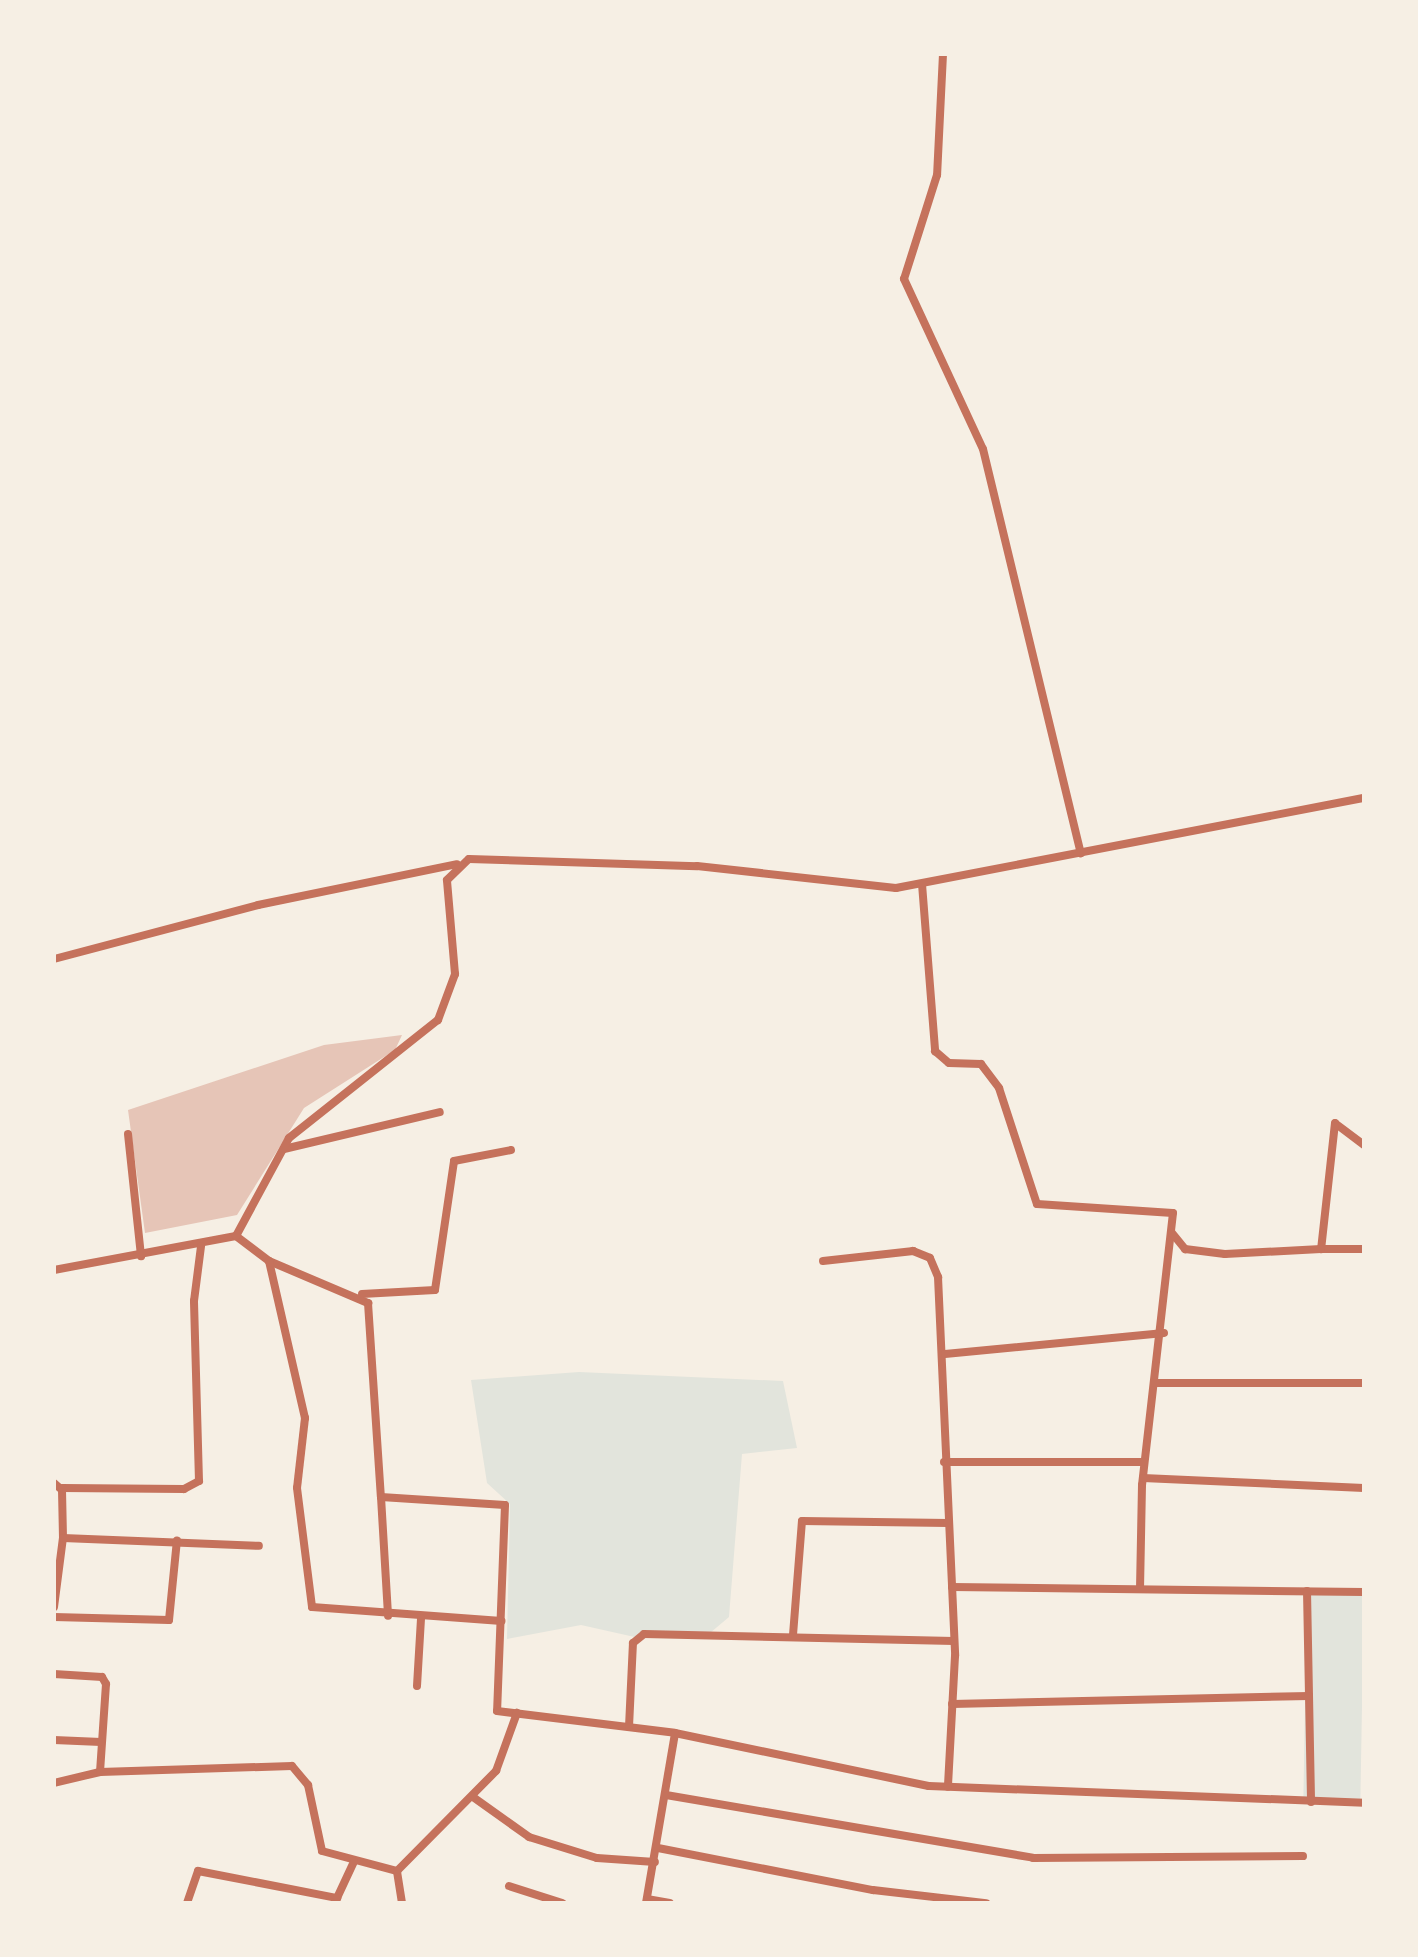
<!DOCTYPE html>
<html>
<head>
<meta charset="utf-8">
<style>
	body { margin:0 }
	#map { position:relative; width:1418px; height:1957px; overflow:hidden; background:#f6efe4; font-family:Inter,sans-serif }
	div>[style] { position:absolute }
	.green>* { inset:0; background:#e2e4dc; transform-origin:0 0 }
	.building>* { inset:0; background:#e6c5b7 }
	.minor>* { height:8px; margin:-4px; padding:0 4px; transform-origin:4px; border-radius:4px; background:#c5725c }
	span { translate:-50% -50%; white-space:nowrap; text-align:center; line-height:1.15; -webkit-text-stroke:8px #f6efe4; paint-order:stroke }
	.frame { position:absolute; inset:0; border:56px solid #f6efe4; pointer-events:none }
</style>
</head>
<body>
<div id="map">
	<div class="green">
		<i style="clip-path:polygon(579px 1372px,783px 1381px,797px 1448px,742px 1454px,729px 1617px,710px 1633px,639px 1638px,581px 1625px,507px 1639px,510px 1504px,487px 1483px,471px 1380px)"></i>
		<i style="left:1307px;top:1591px;width:57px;height:211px;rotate:1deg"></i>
	</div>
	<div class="building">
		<i style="clip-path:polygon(402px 1035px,395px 1050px,304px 1108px,237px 1215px,145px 1233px,128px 1110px,324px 1045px)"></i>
	</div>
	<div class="minor">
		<i style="left:943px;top:54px;width:121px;rotate:92.8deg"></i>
		<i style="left:937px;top:175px;width:109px;rotate:107.6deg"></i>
		<i style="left:904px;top:279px;width:187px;rotate:65.1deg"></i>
		<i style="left:983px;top:449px;width:416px;rotate:76.4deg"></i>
		<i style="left:922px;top:884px;width:168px;rotate:85.5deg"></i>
		<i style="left:935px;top:1051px;width:18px;rotate:41deg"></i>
		<i style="left:949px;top:1063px;width:32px;rotate:2deg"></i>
		<i style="left:981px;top:1064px;width:30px;rotate:53deg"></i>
		<i style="left:999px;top:1088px;width:122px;rotate:71.9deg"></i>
		<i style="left:1037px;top:1204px;width:136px;rotate:3.8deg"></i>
		<i style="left:1173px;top:1213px;width:274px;rotate:96.5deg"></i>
		<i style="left:1142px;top:1485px;width:103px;rotate:91.1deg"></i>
		<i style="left:54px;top:959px;width:211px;rotate:-14.8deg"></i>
		<i style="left:258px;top:905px;width:203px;rotate:-11.6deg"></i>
		<i style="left:128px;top:1134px;width:123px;rotate:83.9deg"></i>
		<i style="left:1364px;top:1145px;width:36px;rotate:-143deg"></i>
		<i style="left:1335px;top:1123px;width:127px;rotate:96.3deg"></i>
		<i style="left:1321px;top:1249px;width:43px"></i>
		<i style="left:284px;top:1149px;width:160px;rotate:-13.3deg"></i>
		<i style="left:1172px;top:1233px;width:21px;rotate:51deg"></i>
		<i style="left:1185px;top:1249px;width:40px;rotate:7.1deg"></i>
		<i style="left:1225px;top:1254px;width:96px;rotate:-3deg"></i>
		<i style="left:236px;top:1236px;width:41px;rotate:37.1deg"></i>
		<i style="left:269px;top:1261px;width:108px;rotate:23deg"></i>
		<i style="left:368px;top:1303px;width:194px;rotate:86.2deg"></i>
		<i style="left:381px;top:1497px;width:124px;rotate:3.7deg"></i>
		<i style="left:505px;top:1505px;width:206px;rotate:92.2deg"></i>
		<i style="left:497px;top:1711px;width:179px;rotate:7deg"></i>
		<i style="left:675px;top:1733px;width:259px;rotate:11.8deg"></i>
		<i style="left:929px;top:1786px;width:435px;rotate:2.2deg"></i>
		<i style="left:269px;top:1261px;width:161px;rotate:77.1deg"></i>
		<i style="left:305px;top:1418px;width:70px;rotate:96.5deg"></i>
		<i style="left:297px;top:1488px;width:120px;rotate:82.8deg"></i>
		<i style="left:312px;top:1607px;width:190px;rotate:4.2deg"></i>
		<i style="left:823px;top:1261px;width:91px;rotate:-6.3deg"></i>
		<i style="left:913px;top:1251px;width:18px;rotate:22deg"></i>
		<i style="left:930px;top:1258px;width:21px;rotate:67deg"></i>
		<i style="left:938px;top:1277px;width:379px;rotate:87.4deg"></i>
		<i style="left:955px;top:1656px;width:131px;rotate:93.1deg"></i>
		<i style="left:54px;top:1270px;width:185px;rotate:-10.6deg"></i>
		<i style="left:236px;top:1236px;width:111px;rotate:-61.6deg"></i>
		<i style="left:289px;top:1138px;width:190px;rotate:-38.4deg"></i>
		<i style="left:438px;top:1020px;width:49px;rotate:-69.7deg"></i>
		<i style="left:455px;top:974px;width:94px;rotate:-94.9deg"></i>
		<i style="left:447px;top:880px;width:30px;rotate:-44deg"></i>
		<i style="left:469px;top:859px;width:228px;rotate:1.8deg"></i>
		<i style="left:697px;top:866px;width:200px;rotate:6.3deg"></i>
		<i style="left:896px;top:888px;width:477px;rotate:-10.9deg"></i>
		<i style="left:362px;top:1294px;width:73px;rotate:-3.1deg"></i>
		<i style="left:435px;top:1290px;width:130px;rotate:-81.6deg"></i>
		<i style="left:454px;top:1161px;width:58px;rotate:-10.9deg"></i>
		<i style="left:945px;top:1354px;width:220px;rotate:-5.5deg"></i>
		<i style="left:1155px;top:1383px;width:209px"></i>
		<i style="left:944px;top:1462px;width:200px"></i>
		<i style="left:1143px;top:1478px;width:221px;rotate:2.6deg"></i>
		<i style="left:54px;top:1483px;width:11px;rotate:41deg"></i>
		<i style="left:62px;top:1490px;width:48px;rotate:88.8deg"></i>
		<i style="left:62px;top:1488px;width:122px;rotate:0.5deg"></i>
		<i style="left:184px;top:1489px;width:17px;rotate:-28deg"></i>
		<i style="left:199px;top:1481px;width:180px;rotate:-91.6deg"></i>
		<i style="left:194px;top:1301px;width:55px;rotate:-82.7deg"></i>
		<i style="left:381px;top:1497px;width:119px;rotate:86.6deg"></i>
		<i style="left:952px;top:1587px;width:412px;rotate:0.7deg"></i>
		<i style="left:1307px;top:1591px;width:211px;rotate:88.9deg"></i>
		<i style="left:54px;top:1607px;width:70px;rotate:-82.6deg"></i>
		<i style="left:63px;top:1538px;width:196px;rotate:2.3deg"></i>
		<i style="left:54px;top:1617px;width:115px;rotate:1.5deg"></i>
		<i style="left:169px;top:1620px;width:80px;rotate:-84.3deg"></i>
		<i style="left:793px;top:1635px;width:114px;rotate:-85.5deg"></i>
		<i style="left:802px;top:1521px;width:146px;rotate:0.8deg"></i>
		<i style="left:54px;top:1674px;width:48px;rotate:3.6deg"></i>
		<i style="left:102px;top:1677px;width:8px;rotate:60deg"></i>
		<i style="left:106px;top:1684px;width:88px;rotate:93.9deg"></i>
		<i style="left:100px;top:1772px;width:47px;rotate:166.6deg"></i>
		<i style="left:417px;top:1686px;width:68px;rotate:-86.6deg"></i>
		<i style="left:952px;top:1704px;width:357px;rotate:-1.3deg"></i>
		<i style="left:629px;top:1727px;width:84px;rotate:-87.3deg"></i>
		<i style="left:633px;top:1643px;width:14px;rotate:-39deg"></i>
		<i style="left:644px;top:1634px;width:310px;rotate:1.3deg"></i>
		<i style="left:54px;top:1740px;width:47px;rotate:2.4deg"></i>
		<i style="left:100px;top:1772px;width:192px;rotate:-1.8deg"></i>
		<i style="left:292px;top:1766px;width:25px;rotate:50deg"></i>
		<i style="left:308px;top:1785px;width:67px;rotate:78deg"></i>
		<i style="left:322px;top:1851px;width:78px;rotate:14.9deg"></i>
		<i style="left:666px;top:1795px;width:372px;rotate:9.7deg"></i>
		<i style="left:1033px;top:1858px;width:270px;rotate:-0.4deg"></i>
		<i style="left:473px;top:1797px;width:69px;rotate:35.5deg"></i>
		<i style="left:529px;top:1837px;width:71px;rotate:17.2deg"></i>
		<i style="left:597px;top:1858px;width:58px;rotate:3.9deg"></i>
		<i style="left:658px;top:1848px;width:219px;rotate:11.1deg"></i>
		<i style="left:873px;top:1890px;width:114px;rotate:6.6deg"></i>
		<i style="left:509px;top:1886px;width:56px;rotate:17.8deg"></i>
		<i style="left:647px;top:1899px;width:23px;rotate:10deg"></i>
		<i style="left:187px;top:1903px;width:34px;rotate:-71deg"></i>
		<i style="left:198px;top:1871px;width:142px;rotate:11deg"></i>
		<i style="left:337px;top:1898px;width:40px;rotate:-65deg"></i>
		<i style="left:402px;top:1903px;width:32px;rotate:-99deg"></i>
		<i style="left:397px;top:1871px;width:141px;rotate:-45.3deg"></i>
		<i style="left:496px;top:1771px;width:62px;rotate:-70.1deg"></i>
		<i style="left:646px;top:1903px;width:172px;rotate:-80.3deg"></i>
	</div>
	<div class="frame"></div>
</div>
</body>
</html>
